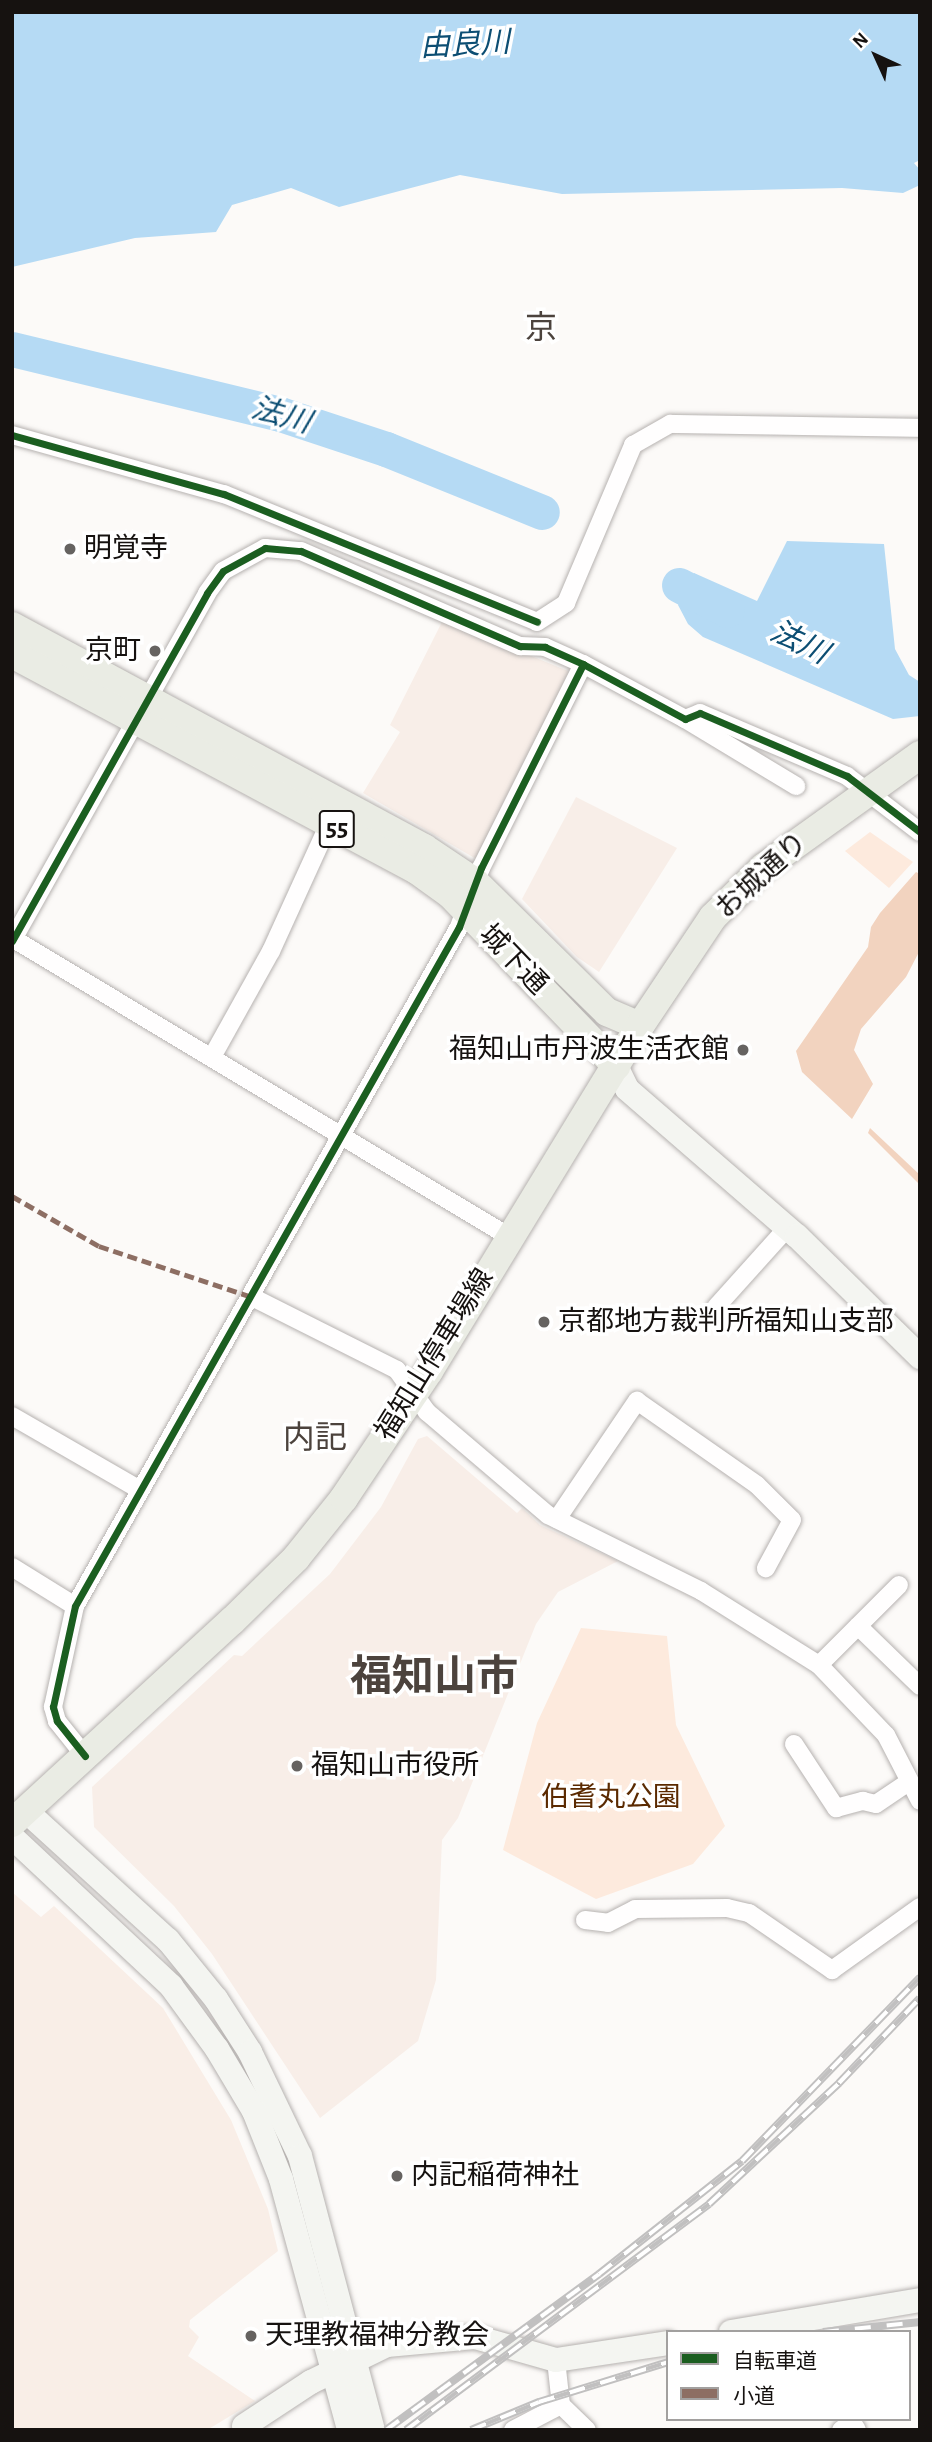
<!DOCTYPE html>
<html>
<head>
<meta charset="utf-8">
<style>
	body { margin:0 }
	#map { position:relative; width:932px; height:2442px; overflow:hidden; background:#fcfaf8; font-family:"Alegreya Sans","Noto Sans JP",sans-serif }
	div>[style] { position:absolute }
	.commercial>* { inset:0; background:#f8eee8 }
	.built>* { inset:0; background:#f9eee7 }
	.green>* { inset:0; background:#fdeadd }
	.forest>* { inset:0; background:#f2d3bf }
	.water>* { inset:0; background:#b5daf4 }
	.river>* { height:35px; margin:-17.5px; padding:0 17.5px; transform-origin:17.5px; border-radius:17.5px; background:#b5daf4 }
	.roads { filter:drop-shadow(0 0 2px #b6b2b0) drop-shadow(0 0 2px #b6b2b0) }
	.street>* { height:18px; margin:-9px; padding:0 9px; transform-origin:9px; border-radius:9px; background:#fffefe }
	.secondary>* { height:24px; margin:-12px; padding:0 12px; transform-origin:12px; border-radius:12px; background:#f4f5f1 }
	.primary>* { height:28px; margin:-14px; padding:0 14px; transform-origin:14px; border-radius:14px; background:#eaece4 }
	.rail>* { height:8px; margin-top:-4px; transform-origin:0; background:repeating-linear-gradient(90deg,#fff 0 16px,#c1c0c0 0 32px); box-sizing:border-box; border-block:2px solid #c1c0c0 }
	.quiet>* { height:5px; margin-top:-2.5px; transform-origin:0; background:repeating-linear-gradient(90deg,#8d6e63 0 10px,transparent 0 15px) }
	.cycleway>* { height:7px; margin:-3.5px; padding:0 3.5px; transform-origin:3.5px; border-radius:3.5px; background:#1b5e20 }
	.dots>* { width:19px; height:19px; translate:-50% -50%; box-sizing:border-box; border:4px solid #fff; border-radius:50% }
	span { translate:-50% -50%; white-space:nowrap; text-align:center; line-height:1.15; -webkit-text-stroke:7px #fff; paint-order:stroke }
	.shield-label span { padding:2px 5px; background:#fff; border:2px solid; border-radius:5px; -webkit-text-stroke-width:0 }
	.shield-label { font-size:26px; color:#161210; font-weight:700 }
	.poi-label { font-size:28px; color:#161210 }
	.left { translate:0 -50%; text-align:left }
	.right { translate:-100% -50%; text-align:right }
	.street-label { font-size:28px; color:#161210 }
	.park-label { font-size:28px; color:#5b2a01 }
	.water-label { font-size:30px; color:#0c4e73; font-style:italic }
	.quarter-label { font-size:32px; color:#4c433d }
	.town-label { font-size:42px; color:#4c433d; font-weight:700 }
	.frame { position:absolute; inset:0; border:14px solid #161210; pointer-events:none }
	.legend { position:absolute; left:666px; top:2330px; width:245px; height:91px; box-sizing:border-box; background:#fff; border:2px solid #a2a09f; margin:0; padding:9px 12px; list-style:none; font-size:21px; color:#161210 }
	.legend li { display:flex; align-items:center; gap:14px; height:35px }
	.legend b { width:35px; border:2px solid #a2a09f }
	.north { position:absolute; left:841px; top:21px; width:70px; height:70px; -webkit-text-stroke:5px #fff; paint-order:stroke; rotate:315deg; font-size:19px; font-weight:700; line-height:28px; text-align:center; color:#161210 }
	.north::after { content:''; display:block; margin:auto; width:24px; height:32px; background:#161210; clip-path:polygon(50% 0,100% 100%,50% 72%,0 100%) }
</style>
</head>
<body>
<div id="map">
	<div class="commercial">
		<i style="clip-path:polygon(443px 620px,573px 673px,478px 860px,363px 793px,400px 732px,390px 725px)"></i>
		<i style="clip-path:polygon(576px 797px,677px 848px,599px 972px,577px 957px,522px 899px)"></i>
		<i style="clip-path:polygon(427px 1436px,517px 1513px,522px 1508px,540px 1525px,618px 1561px,558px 1592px,536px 1624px,458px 1818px,442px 1840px,436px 1980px,418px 2041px,320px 2118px,212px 1954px,174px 1906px,94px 1827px,92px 1787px,234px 1655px,242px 1656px,330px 1574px,381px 1507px,418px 1439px)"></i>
	</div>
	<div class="built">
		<i style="clip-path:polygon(12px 1892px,41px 1917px,54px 1906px,163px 2008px,231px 2120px,268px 2209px,278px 2251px,190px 2320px,189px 2327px,199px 2337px,188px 2356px,255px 2401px,207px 2430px,12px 2430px)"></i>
	</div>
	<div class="green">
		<i style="clip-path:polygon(870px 832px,913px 862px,889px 888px,845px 851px)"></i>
		<i style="clip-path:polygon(581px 1628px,667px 1636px,676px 1725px,725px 1826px,693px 1864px,596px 1899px,503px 1850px,537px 1723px)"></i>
	</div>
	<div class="forest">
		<i style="clip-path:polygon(916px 872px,920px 874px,920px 950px,906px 977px,861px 1029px,854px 1050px,873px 1084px,852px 1119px,802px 1072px,796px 1051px,868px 947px,871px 927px,880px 913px)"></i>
		<i style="clip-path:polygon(870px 1128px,920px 1175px,920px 1185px,868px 1133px)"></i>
	</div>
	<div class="water">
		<i style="clip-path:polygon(12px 12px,920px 12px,920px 160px,914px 163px,920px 170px,920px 185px,903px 193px,842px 188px,562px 194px,460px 175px,339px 207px,291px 188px,232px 205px,216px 232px,135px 238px,12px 267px)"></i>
		<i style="clip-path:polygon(787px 541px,884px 544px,895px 649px,909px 675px,920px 682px,920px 716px,893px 719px,703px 637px,688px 624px,678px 605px,694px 573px,757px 601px)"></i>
	</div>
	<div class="river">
		<i style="left:12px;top:349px;width:276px;rotate:13.6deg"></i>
		<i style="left:280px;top:414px;width:112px;rotate:18.3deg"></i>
		<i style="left:386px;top:449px;width:168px;rotate:22deg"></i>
		<i style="left:679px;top:585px;width:54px;rotate:27.5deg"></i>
	</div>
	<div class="roads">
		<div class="street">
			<i style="left:12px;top:435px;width:220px;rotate:15.6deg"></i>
			<i style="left:224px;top:494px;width:338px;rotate:22.2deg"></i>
			<i style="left:537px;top:622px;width:35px;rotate:-33deg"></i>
			<i style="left:566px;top:603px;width:172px;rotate:-67deg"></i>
			<i style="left:633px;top:445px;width:43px;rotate:-29.6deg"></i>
			<i style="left:670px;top:424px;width:250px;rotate:0.9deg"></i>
			<i style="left:685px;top:719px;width:130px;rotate:31.1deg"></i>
			<i style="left:12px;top:938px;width:579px;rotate:31deg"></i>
			<i style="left:12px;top:941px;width:399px;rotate:-60.7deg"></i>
			<i style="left:207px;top:593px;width:27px;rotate:-54deg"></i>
			<i style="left:223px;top:571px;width:48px;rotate:-28.7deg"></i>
			<i style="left:265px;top:548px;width:36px;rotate:5deg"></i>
			<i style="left:301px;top:551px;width:239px;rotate:23.5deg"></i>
			<i style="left:520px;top:646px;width:25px;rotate:2deg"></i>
			<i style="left:545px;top:647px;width:42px;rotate:24.1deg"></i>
			<i style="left:583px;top:664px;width:116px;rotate:28.3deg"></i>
			<i style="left:685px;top:719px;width:16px;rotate:-22deg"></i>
			<i style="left:700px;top:713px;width:160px;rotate:23.2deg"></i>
			<i style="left:847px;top:776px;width:92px;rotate:37.5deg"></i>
			<i style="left:212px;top:1057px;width:121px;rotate:-60.9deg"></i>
			<i style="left:271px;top:951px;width:140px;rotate:-65.5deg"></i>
			<i style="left:252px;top:1297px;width:162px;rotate:26.7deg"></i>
			<i style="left:397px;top:1370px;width:52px;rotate:54.5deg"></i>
			<i style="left:427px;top:1412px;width:159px;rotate:40.4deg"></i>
			<i style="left:548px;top:1515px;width:171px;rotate:26.4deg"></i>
			<i style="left:701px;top:1591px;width:139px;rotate:32.1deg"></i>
			<i style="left:819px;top:1665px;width:97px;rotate:46.3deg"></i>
			<i style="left:886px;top:1735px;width:74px;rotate:62.7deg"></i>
			<i style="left:716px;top:1307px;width:108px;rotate:-48deg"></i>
			<i style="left:12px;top:1416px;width:148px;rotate:30deg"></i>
			<i style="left:557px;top:1519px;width:143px;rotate:-55.9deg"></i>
			<i style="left:637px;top:1401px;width:146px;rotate:35deg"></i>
			<i style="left:757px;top:1485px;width:49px;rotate:45deg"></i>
			<i style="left:792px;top:1520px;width:55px;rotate:118.4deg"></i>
			<i style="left:12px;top:1567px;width:74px;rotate:31.8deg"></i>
			<i style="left:858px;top:1626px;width:86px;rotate:44.1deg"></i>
			<i style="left:819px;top:1665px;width:113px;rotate:-45deg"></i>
			<i style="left:794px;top:1744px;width:77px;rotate:56.7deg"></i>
			<i style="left:836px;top:1808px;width:28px;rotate:-15deg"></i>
			<i style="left:863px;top:1801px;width:13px;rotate:13deg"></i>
			<i style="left:876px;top:1804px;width:40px;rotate:-34deg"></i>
			<i style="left:85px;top:1756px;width:45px;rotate:-128.7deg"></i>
			<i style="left:57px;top:1721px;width:15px;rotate:-106deg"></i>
			<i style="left:53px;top:1707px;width:103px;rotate:-77.7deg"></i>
			<i style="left:75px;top:1606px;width:780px;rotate:-60.51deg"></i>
			<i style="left:459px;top:927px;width:63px;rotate:-69.6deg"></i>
			<i style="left:481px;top:868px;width:228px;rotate:-63.4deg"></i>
			<i style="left:585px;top:1920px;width:23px;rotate:7deg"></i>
			<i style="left:608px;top:1923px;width:30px;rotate:-27deg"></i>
			<i style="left:635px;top:1909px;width:92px;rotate:-0.6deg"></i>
			<i style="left:727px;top:1908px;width:23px;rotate:13deg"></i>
			<i style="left:749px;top:1913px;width:101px;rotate:34.5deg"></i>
			<i style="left:832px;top:1970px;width:108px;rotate:-35.6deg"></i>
			<i style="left:556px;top:2360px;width:45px;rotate:83.7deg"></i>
			<i style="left:561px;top:2405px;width:36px;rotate:44deg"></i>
			<i style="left:513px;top:2430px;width:54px;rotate:-27.5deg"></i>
			<i style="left:841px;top:2430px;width:14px;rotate:-36deg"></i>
			<i style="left:852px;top:2422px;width:9px;rotate:58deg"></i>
		</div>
		<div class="secondary">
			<i style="left:616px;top:1066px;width:25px;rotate:64deg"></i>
			<i style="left:627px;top:1089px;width:225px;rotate:40.9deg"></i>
			<i style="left:797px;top:1236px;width:173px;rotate:44.5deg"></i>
			<i style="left:26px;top:1811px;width:192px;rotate:42.3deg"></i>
			<i style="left:168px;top:1940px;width:76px;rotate:50.9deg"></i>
			<i style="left:216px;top:1999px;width:63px;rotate:57.3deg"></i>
			<i style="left:250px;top:2052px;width:115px;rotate:64.3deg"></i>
			<i style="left:300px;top:2156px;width:284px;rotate:75.1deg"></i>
			<i style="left:12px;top:1837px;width:218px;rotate:43.1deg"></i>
			<i style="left:171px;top:1986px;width:78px;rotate:53.9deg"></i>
			<i style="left:217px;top:2049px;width:72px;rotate:59.2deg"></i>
			<i style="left:254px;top:2111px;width:73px;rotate:68.3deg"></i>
			<i style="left:281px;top:2179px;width:260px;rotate:74.8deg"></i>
			<i style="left:731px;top:2332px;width:192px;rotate:-9.6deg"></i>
			<i style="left:244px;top:2426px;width:80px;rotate:-33.3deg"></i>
			<i style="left:311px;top:2382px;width:85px;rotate:-26deg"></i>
			<i style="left:387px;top:2345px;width:88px;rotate:-5.2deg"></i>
			<i style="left:475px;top:2337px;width:84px;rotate:15.9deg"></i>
			<i style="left:556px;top:2360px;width:113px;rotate:-8.6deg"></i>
		</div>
		<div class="primary">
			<i style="left:12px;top:626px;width:468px;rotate:28.3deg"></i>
			<i style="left:424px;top:848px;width:61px;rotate:33.7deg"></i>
			<i style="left:475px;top:882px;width:185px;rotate:44.6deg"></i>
			<i style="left:607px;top:1012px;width:36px;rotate:23deg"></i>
			<i style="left:12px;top:654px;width:457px;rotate:28.1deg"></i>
			<i style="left:415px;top:869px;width:44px;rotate:35.8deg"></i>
			<i style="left:451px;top:895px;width:238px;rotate:46deg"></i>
			<i style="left:12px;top:1823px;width:299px;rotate:-42.6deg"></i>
			<i style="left:232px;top:1621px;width:90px;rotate:-44.5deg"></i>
			<i style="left:296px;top:1558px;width:77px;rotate:-51.3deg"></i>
			<i style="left:344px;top:1498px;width:153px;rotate:-56.2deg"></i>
			<i style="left:429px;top:1371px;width:404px;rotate:-58.6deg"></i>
			<i style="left:640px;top:1026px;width:131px;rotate:-56.2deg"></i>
			<i style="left:713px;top:917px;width:71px;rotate:-44.4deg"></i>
			<i style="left:764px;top:867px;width:192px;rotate:-35.7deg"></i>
		</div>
	</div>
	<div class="rail">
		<i style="left:823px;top:2332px;width:98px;rotate:-5.9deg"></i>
		<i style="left:386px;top:2430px;width:264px;rotate:-36.2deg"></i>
		<i style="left:599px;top:2274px;width:182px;rotate:-38.3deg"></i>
		<i style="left:742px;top:2161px;width:256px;rotate:-45.9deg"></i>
		<i style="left:406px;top:2430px;width:378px;rotate:-36.7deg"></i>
		<i style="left:709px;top:2204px;width:178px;rotate:-42.9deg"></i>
		<i style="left:839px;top:2083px;width:117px;rotate:-46.4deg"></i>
		<i style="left:471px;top:2430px;width:74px;rotate:-22.4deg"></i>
		<i style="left:539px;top:2402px;width:135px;rotate:-17.2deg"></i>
	</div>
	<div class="quiet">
		<i style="left:12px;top:1196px;width:100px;rotate:29.9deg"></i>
		<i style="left:99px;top:1246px;width:161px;rotate:18.4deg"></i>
	</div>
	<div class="cycleway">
		<i style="left:12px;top:435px;width:220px;rotate:15.6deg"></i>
		<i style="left:224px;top:494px;width:338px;rotate:22.2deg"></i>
		<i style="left:12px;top:941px;width:399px;rotate:-60.7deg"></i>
		<i style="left:207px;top:593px;width:27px;rotate:-54deg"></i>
		<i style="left:223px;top:571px;width:48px;rotate:-28.7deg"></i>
		<i style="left:265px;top:548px;width:36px;rotate:5deg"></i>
		<i style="left:301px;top:551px;width:239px;rotate:23.5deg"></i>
		<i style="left:520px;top:646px;width:25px;rotate:2deg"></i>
		<i style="left:545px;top:647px;width:42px;rotate:24.1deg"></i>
		<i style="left:583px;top:664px;width:116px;rotate:28.3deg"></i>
		<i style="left:685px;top:719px;width:16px;rotate:-22deg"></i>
		<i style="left:700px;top:713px;width:160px;rotate:23.2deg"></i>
		<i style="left:847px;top:776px;width:92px;rotate:37.5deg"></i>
		<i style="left:85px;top:1756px;width:45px;rotate:-128.7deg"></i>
		<i style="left:57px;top:1721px;width:15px;rotate:-106deg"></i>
		<i style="left:53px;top:1707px;width:103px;rotate:-77.7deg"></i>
		<i style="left:75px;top:1606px;width:780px;rotate:-60.51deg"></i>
		<i style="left:459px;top:927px;width:63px;rotate:-69.6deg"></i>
		<i style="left:481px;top:868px;width:228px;rotate:-63.4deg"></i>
	</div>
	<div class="dots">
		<i style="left:70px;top:549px;background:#666361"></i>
		<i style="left:155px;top:651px;background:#666361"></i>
		<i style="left:743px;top:1050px;background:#666361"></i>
		<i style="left:544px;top:1322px;background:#666361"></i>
		<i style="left:297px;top:1766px;background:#666361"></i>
		<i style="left:397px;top:2176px;background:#666361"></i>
		<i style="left:251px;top:2336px;background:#666361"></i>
	</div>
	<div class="shield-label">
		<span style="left:337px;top:829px">55</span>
	</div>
	<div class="poi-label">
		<span class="left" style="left:84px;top:549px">明覚寺</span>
		<span class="right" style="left:141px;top:651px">京町</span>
		<span class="right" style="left:729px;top:1050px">福知山市丹波生活衣館</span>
		<span class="left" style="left:558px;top:1322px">京都地方裁判所福知山支部</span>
		<span class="left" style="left:311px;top:1766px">福知山市役所</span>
		<span class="left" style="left:411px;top:2176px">内記稲荷神社</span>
		<span class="left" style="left:265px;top:2336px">天理教福神分教会</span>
	</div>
	<div class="street-label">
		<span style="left:762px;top:876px;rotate:-42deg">お城通り</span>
		<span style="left:513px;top:960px;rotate:46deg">城下通</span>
		<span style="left:435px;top:1355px;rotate:-58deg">福知山停車場線</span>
	</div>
	<div class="park-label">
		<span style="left:611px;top:1798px">伯耆丸公園</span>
	</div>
	<div class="water-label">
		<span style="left:465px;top:45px;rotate:-3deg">由良川</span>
		<span style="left:281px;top:416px;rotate:16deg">法川</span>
		<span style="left:799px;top:643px;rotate:26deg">法川</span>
	</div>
	<div class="quarter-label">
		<span style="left:541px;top:328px">京</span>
		<span style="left:315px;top:1438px">内記</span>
	</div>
	<div class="town-label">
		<span style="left:434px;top:1677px">福知山市</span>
	</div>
	<div class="frame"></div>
	<ul class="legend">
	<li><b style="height:9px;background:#1b5e20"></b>自転車道</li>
	<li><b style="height:9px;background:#8d6e63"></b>小道</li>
	</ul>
	<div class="north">N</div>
</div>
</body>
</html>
